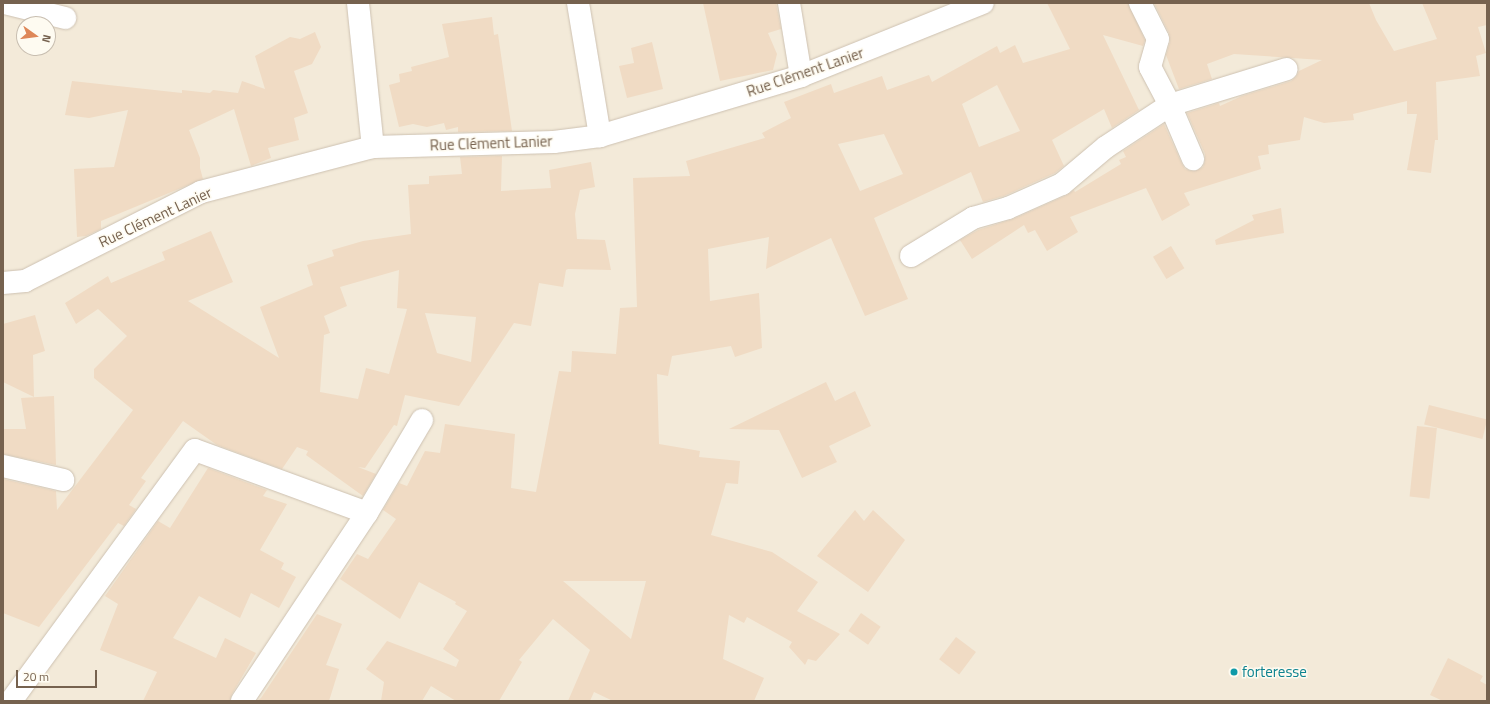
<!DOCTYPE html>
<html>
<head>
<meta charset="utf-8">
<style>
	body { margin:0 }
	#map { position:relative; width:1490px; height:704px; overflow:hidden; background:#fcf7eb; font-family:"Titillium Web",sans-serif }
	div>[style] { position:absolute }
	.residential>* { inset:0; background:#f3ead9 }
	.building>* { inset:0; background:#f0dbc4; transform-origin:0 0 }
	.roads { filter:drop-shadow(0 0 1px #cdc1b1) drop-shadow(0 0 1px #cdc1b1) }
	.minor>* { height:22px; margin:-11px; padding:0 11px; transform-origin:11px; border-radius:11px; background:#fff }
	.dots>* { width:11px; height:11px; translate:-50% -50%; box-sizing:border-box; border:2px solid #fefbf1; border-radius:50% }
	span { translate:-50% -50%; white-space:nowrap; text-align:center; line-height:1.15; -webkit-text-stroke:3px #fefbf1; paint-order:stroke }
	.street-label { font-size:15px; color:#76624f }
	.culture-label { font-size:15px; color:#0d838f }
	.left { translate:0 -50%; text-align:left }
	.frame { position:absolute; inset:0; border:4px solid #76624f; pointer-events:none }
	.north { position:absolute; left:16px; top:16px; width:40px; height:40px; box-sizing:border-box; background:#fefbf1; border:1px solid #c8beb0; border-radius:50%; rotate:104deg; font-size:11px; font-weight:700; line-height:16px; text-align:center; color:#76624f }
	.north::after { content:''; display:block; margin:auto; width:14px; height:18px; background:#de8758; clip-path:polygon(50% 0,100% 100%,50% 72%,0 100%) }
	.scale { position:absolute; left:16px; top:670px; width:81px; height:18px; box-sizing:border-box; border:2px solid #76624f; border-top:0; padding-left:5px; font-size:12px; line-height:14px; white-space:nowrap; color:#76624f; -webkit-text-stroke:3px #fefbf1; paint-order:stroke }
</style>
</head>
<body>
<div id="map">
	<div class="residential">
		<i style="clip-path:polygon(evenodd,3px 3px,1487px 3px,1487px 701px,3px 701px,3px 3px,24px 24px,48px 24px,48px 48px,24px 48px,24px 24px)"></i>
	</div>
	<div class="building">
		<i style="clip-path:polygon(703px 3px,776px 3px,781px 29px,768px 33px,777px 54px,773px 70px,720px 81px)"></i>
		<i style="clip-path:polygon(evenodd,1047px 3px,1128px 3px,1145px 40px,1143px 46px,1103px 35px,1139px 110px,1112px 128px,1104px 109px,1052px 140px,1064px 166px,1055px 173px,1004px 196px,983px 202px,971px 172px,874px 218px,908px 299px,865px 316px,831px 238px,766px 269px,769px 237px,708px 249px,710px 301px,759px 293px,762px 348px,735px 357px,731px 346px,672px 356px,668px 376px,657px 374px,659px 444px,700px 451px,699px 457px,740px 461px,738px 484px,726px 483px,711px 535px,772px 552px,818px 582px,797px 611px,840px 634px,816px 661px,808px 659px,805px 665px,789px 647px,792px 642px,747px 617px,744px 623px,729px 615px,723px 659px,764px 678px,754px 701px,613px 701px,594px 692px,590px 701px,568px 701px,590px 650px,553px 619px,519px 660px,522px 662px,499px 701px,456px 701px,431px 686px,422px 701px,381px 701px,384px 682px,366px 669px,387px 641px,456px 667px,459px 660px,443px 649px,467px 611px,455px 604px,456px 602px,419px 582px,400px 619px,340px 579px,357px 554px,368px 559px,396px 519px,383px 510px,399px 483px,407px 486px,425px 451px,440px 453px,445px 424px,515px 434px,511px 488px,536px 492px,559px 371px,571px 372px,572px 351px,616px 354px,620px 308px,637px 307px,633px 178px,690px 176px,686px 161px,765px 138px,762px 133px,791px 118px,784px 102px,831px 84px,834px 93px,882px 76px,887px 90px,929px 75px,932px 82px,997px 46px,1000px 53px,1015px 45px,1023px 63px,1070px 49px,1047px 3px,997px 85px,1020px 131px,979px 147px,962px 104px,997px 85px,1047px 3px,884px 134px,903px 174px,860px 191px,838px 144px,884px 134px,1047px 3px,563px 581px,646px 581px,631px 639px,563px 581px)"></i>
		<i style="clip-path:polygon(1154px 3px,1369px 3px,1376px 20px,1394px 51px,1437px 39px,1422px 3px,1487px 3px,1487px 25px,1478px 27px,1486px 53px,1476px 56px,1480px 76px,1436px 82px,1438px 140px,1435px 140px,1431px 173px,1407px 170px,1417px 114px,1407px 114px,1407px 101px,1353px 114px,1354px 120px,1324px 123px,1304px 117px,1300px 140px,1268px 145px,1269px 154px,1258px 156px,1261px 169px,1184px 193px,1190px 205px,1162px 221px,1146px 188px,1070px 217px,1078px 232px,1047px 251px,1035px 230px,1028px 233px,1024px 225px,972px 259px,960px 240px,978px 230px,1013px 219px,1067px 195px,1074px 190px,1075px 192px,1121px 164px,1119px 160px,1126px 157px,1123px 151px,1164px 124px,1182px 164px,1185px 169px,1191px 171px,1198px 170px,1203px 167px,1205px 161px,1205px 154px,1187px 113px,1219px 103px,1220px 106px,1242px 96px,1291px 81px,1296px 77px,1299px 71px,1322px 60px,1234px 54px,1207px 64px,1212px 79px,1179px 89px,1166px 55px,1170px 42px,1169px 33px)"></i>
		<i style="clip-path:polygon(492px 17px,494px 35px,498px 34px,512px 131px,458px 132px,458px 127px,446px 130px,444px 123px,427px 127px,413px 124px,399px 127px,389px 85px,400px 82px,399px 74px,412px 71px,411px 67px,449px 57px,442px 24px)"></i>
		<i style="clip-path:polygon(315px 32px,321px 47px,312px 64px,294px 71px,308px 113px,294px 118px,299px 140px,268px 148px,271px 158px,251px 166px,234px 109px,189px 130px,200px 158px,200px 168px,203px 179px,101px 221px,101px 229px,86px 236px,77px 237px,74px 169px,114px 167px,128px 110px,89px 118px,65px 115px,72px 81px,182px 93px,182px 90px,210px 93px,213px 90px,238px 93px,242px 81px,265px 89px,255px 56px,290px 37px,300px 39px)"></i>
		<i style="clip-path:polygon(652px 42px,663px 89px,627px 98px,619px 66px,634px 63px,631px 48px)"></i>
		<i style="clip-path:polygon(evenodd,502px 156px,501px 191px,551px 188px,549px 170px,591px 162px,595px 187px,580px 190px,575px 214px,577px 239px,605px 240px,611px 270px,568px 269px,566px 270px,563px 287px,539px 283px,531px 326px,514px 323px,459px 406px,405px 395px,397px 426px,394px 425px,365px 468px,358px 467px,376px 474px,363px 496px,306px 455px,308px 451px,297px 447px,282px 469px,217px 445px,183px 421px,141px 478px,146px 481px,129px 505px,136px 509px,124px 526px,118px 523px,39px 627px,3px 613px,3px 479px,56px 491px,57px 510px,133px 410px,94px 378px,94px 369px,127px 336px,98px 309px,76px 324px,65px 303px,108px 276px,111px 283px,165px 260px,162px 252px,211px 231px,233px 282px,188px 301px,279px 358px,260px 307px,313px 285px,307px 265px,334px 256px,332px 250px,363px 241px,411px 234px,408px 185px,429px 184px,429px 176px,462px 174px,460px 157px,502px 156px,399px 270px,397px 308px,407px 309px,389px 374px,366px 368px,358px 399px,320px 392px,324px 335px,330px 333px,324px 316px,347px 306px,340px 287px,399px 270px,502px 156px,425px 313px,476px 317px,471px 362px,437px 353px,425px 313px)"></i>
		<i style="clip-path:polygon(1281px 208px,1284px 233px,1216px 245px,1215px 240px,1254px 220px,1252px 215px)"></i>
		<i style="left:1171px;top:246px;width:26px;height:21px;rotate:59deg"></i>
		<i style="clip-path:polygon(35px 315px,45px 351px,33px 355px,34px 397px,3px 382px,3px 324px)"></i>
		<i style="clip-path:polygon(826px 382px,835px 401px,855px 391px,871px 426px,829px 446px,837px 462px,802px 478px,779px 430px,729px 429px)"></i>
		<i style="clip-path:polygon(54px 396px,56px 465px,3px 454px,3px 429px,26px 429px,21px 398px)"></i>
		<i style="left:1429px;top:405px;width:60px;height:20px;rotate:14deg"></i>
		<i style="left:1417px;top:426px;width:20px;height:71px;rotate:6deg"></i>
		<i style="clip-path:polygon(208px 468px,267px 490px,263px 496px,287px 504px,260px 550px,284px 563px,281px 569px,296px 577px,279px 608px,251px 593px,240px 618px,199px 596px,173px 638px,216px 658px,225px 638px,256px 653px,232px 694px,230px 701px,143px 701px,157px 672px,100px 650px,118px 604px,105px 596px,158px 521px,170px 528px)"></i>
		<i style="clip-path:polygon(855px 510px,864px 521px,873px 510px,905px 540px,868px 592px,817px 556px)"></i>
		<i style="left:861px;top:613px;width:24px;height:22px;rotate:35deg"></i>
		<i style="clip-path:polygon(317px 614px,342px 624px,326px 665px,339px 669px,329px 701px,257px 701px,261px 698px)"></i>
		<i style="left:956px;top:637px;width:25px;height:28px;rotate:37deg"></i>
		<i style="clip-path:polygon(1448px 658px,1483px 676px,1480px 681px,1487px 685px,1487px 701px,1443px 701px,1430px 695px)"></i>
	</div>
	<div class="roads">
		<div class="minor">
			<i style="left:4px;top:3px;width:63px;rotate:13.8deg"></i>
			<i style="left:358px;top:3px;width:145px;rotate:84.1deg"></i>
			<i style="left:578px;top:3px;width:135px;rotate:80.6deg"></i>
			<i style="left:789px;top:3px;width:74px;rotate:80.7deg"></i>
			<i style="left:1140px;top:3px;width:40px;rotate:63.4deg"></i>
			<i style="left:1158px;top:39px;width:29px;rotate:106deg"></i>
			<i style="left:1150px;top:67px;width:43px;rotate:62.2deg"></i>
			<i style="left:1170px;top:105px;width:59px;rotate:66.9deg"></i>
			<i style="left:911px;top:256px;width:73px;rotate:-31.5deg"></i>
			<i style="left:973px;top:218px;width:36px;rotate:-16deg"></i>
			<i style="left:1008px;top:208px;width:59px;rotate:-24deg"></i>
			<i style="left:1062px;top:184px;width:57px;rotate:-40.1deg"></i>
			<i style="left:1106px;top:147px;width:77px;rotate:-33.3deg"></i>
			<i style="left:1170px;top:105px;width:122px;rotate:-17.1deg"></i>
			<i style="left:3px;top:283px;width:22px;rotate:-5deg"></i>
			<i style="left:25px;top:281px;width:197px;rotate:-26.8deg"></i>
			<i style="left:201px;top:192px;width:178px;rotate:-14.7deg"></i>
			<i style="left:373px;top:147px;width:181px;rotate:-1.6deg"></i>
			<i style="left:554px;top:142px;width:46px;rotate:-7.4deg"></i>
			<i style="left:600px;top:136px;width:210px;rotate:-16.6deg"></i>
			<i style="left:801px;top:76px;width:196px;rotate:-21.9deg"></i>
			<i style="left:3px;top:466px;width:62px;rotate:13.1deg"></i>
			<i style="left:11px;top:701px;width:311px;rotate:-53.8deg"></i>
			<i style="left:195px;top:450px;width:183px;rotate:20.1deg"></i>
			<i style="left:242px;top:701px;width:226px;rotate:-56.4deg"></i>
			<i style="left:367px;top:513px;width:108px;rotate:-59.4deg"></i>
		</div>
	</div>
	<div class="dots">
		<i style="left:1234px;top:672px;background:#0f9aa8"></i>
	</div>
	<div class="street-label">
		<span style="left:805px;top:72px;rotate:-19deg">Rue Clément Lanier</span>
		<span style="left:491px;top:143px;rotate:-2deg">Rue Clément Lanier</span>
		<span style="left:155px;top:217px;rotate:-25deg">Rue Clément Lanier</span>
	</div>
	<div class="culture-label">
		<span class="left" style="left:1242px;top:672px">forteresse</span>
	</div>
	<div class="frame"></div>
	<div class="north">N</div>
	<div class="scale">20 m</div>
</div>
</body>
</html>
